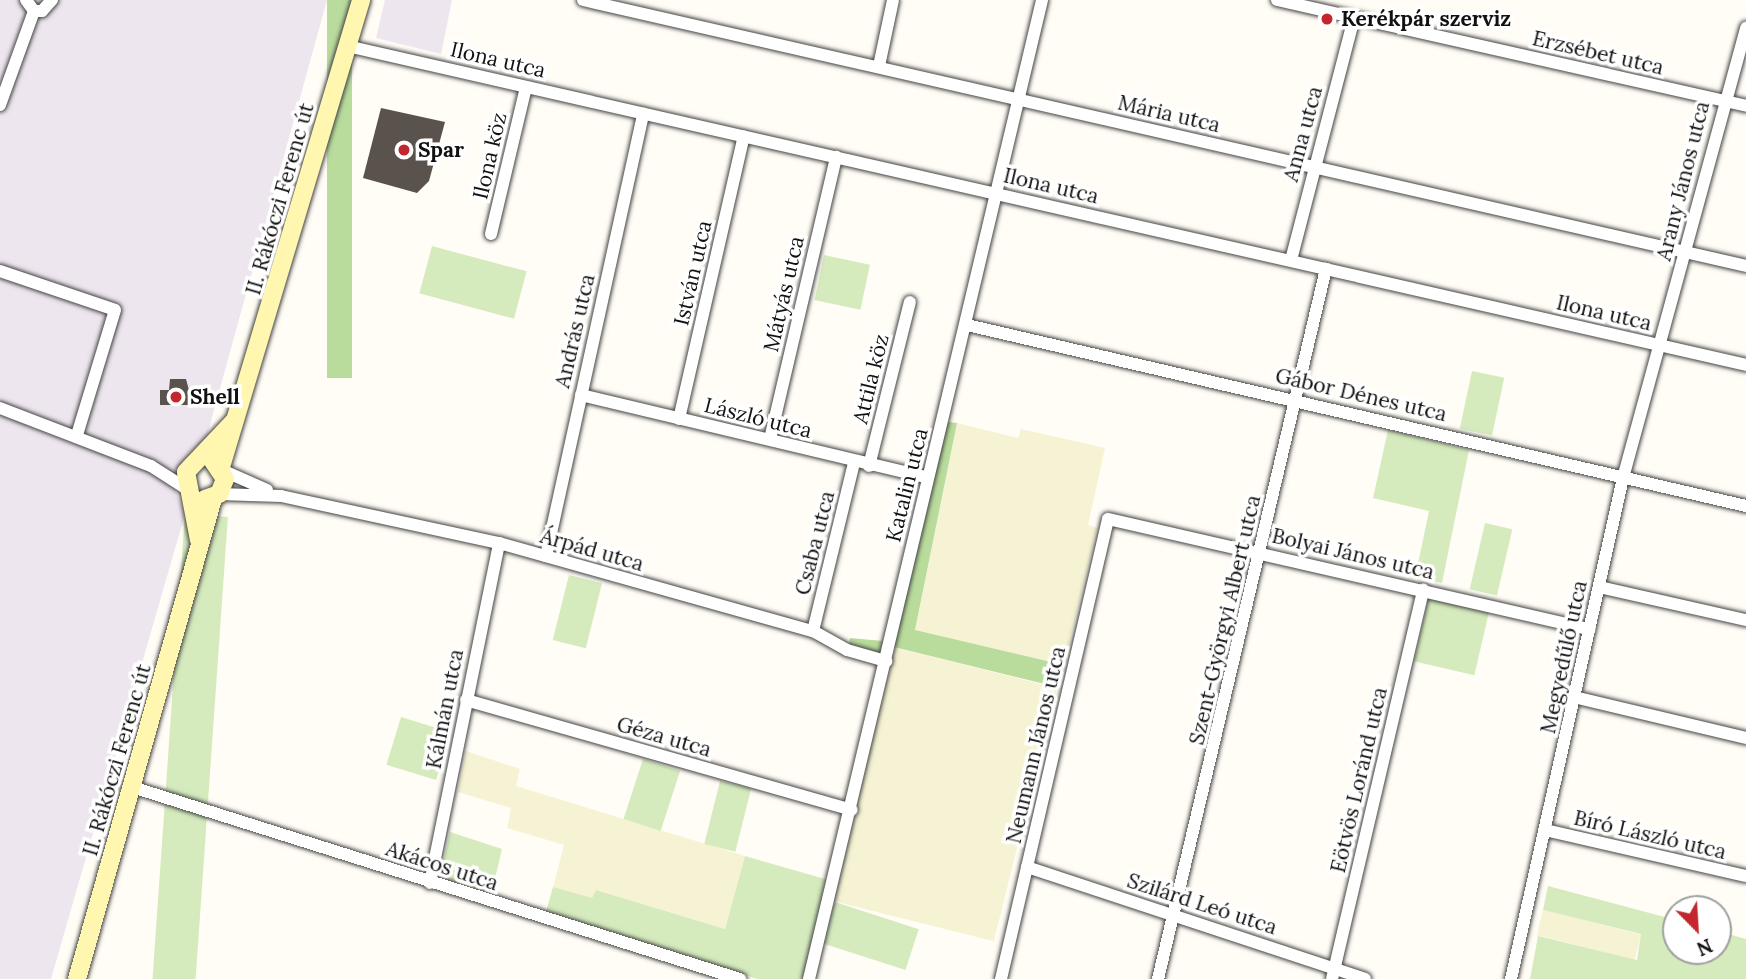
<!DOCTYPE html>
<html>
<head>
<meta charset="utf-8">
<style>
	body { margin:0 }
	#map { position:relative; width:1746px; height:979px; overflow:hidden; background:#fffdf5; font-family:Lora,serif }
	div>[style] { position:absolute }
	.industrial>* { inset:0; background:#eee6ef }
	.farmland>* { inset:0; background:#f6f3d4; transform-origin:0 0 }
	.green>* { inset:0; background:#d5ebbd; transform-origin:0 0 }
	.forest>* { inset:0; background:#b9dc9c; transform-origin:0 0 }
	.building>* { inset:0; background:#5a524d }
	.roads { filter:drop-shadow(0 0 2px #444) drop-shadow(0 0 2px #444) }
	.street>* { height:12px; margin:-6px; padding:0 6px; transform-origin:6px; border-radius:6px; background:#fff }
	.secondary>* { height:18px; margin:-9px; padding:0 9px; transform-origin:9px; border-radius:9px; background:#fff6b0 }
	.dots>* { width:19px; height:19px; translate:-50% -50%; box-sizing:border-box; border:4px solid #fff; border-radius:50% }
	span { translate:-50% -50%; white-space:nowrap; text-align:center; line-height:1.15; -webkit-text-stroke:7px #fff; paint-order:stroke }
	.poi-label { font-size:21px; color:#111; font-weight:700 }
	.left { translate:0 -50%; text-align:left }
	.street-label { font-size:21px; color:#111 }
	.north { position:absolute; left:1662px; top:895px; width:70px; height:70px; box-sizing:border-box; background:#fff; border:2px solid #a0a0a0; border-radius:50%; rotate:156deg; font-size:19px; font-weight:700; line-height:28px; text-align:center; color:#111 }
	.north::after { content:''; display:block; margin:auto; width:24px; height:32px; background:#c4262e; clip-path:polygon(50% 0,100% 100%,50% 72%,0 100%) }
</style>
</head>
<body>
<div id="map">
	<div class="industrial">
		<i style="clip-path:polygon(0 0,327px 0,203px 450px,184px 459px,173px 485px,185px 514px,51px 979px,0 979px)"></i>
		<i style="clip-path:polygon(385px 0,452px 0,441px 54px,376px 38px)"></i>
	</div>
	<div class="farmland">
		<i style="clip-path:polygon(957px 423px,1018px 438px,1021px 429px,1105px 448px,1088px 525px,1097px 528px,1064px 665px,915px 631px)"></i>
		<i style="left:893px;top:647px;width:169px;height:261px;rotate:14deg"></i>
		<i style="clip-path:polygon(466px 751px,520px 769px,516px 786px,745px 856px,725px 929px,596px 890px,592px 899px,553px 887px,564px 845px,507px 828px,511px 808px,458px 792px)"></i>
		<i style="left:1543px;top:910px;width:101px;height:26px;rotate:14deg"></i>
	</div>
	<div class="green">
		<i style="left:432px;top:246px;width:98px;height:49px;rotate:15deg"></i>
		<i style="left:824px;top:255px;width:47px;height:46px;rotate:12deg"></i>
		<i style="left:1472px;top:371px;width:33px;height:59px;rotate:12deg"></i>
		<i style="clip-path:polygon(1388px 430px,1469px 450px,1442px 583px,1415px 578px,1429px 511px,1373px 498px)"></i>
		<i style="left:185px;top:514px;width:43px;height:484px;rotate:4deg"></i>
		<i style="left:1485px;top:523px;width:28px;height:68px;rotate:13deg"></i>
		<i style="left:569px;top:575px;width:34px;height:67px;rotate:14deg"></i>
		<i style="left:1429px;top:596px;width:62px;height:67px;rotate:13deg"></i>
		<i style="left:401px;top:717px;width:52px;height:50px;rotate:17deg"></i>
		<i style="left:643px;top:759px;width:39px;height:63px;rotate:18deg"></i>
		<i style="left:720px;top:781px;width:32px;height:65px;rotate:14deg"></i>
		<i style="clip-path:polygon(450px 832px,502px 849px,491px 895px,440px 878px)"></i>
		<i style="clip-path:polygon(745px 856px,832px 881px,803px 979px,757px 979px,546px 912px,553px 887px,592px 898px,596px 890px,725px 929px)"></i>
		<i style="clip-path:polygon(1548px 886px,1676px 920px,1676px 951px,1718px 951px,1718px 931px,1746px 939px,1746px 979px,1530px 979px,1538px 936px,1637px 960px,1641px 934px,1543px 910px)"></i>
		<i style="left:835px;top:902px;width:88px;height:43px;rotate:18deg"></i>
	</div>
	<div class="forest">
		<i style="left:327px;top:0;width:25px;height:378px"></i>
		<i style="clip-path:polygon(948px 422px,957px 423px,915px 630px,1064px 665px,1057px 687px,894px 647px,879px 655px,849px 645px,850px 638px,883px 641px,921px 484px)"></i>
	</div>
	<div class="building">
		<i style="clip-path:polygon(381px 108px,445px 122px,429px 181px,417px 193px,363px 178px)"></i>
		<i style="clip-path:polygon(170px 379px,186px 379px,193px 405px,160px 405px,160px 390px,169px 390px)"></i>
	</div>
	<div class="roads">
		<div class="street">
			<i style="left:26px;top:0;width:14px;rotate:54deg"></i>
			<i style="left:34px;top:11px;width:8px"></i>
			<i style="left:42px;top:11px;width:15px;rotate:-48deg"></i>
			<i style="left:583px;top:0;width:1193px;rotate:12.88deg"></i>
			<i style="left:1277px;top:0;width:481px;rotate:12.7deg"></i>
			<i style="left:347px;top:46px;width:1435px;rotate:12.84deg"></i>
			<i style="left:879px;top:66px;width:67px;rotate:-78deg"></i>
			<i style="left:0;top:105px;width:100px;rotate:-70.1deg"></i>
			<i style="left:491px;top:234px;width:151px;rotate:-76.6deg"></i>
			<i style="left:1291px;top:260px;width:250px;rotate:-75.4deg"></i>
			<i style="left:0;top:271px;width:121px;rotate:18.7deg"></i>
			<i style="left:115px;top:310px;width:131px;rotate:106.9deg"></i>
			<i style="left:967px;top:325px;width:800px;rotate:13.08deg"></i>
			<i style="left:581px;top:395px;width:355px;rotate:13.4deg"></i>
			<i style="left:0;top:408px;width:162px;rotate:21deg"></i>
			<i style="left:151px;top:466px;width:43px;rotate:32.6deg"></i>
			<i style="left:679px;top:419px;width:290px;rotate:-77.1deg"></i>
			<i style="left:770px;top:439px;width:290px;rotate:-76.8deg"></i>
			<i style="left:869px;top:466px;width:169px;rotate:-76deg"></i>
			<i style="left:224px;top:471px;width:47px;rotate:23.8deg"></i>
			<i style="left:219px;top:494px;width:62px;rotate:1.8deg"></i>
			<i style="left:281px;top:496px;width:223px;rotate:12.2deg"></i>
			<i style="left:499px;top:543px;width:326px;rotate:15.7deg"></i>
			<i style="left:813px;top:631px;width:39px;rotate:29deg"></i>
			<i style="left:847px;top:650px;width:41px;rotate:15.8deg"></i>
			<i style="left:546px;top:556px;width:453px;rotate:-77.6deg"></i>
			<i style="left:1599px;top:587px;width:151px;rotate:12.7deg"></i>
			<i style="left:813px;top:631px;width:173px;rotate:-76.3deg"></i>
			<i style="left:1574px;top:697px;width:177px;rotate:13.4deg"></i>
			<i style="left:466px;top:700px;width:401px;rotate:15.9deg"></i>
			<i style="left:132px;top:787px;width:638px;rotate:17.53deg"></i>
			<i style="left:1545px;top:830px;width:206px;rotate:12.9deg"></i>
			<i style="left:1027px;top:867px;width:356px;rotate:18.3deg"></i>
			<i style="left:430px;top:883px;width:347px;rotate:-78.5deg"></i>
			<i style="left:809px;top:979px;width:1006px;rotate:-76.61deg"></i>
			<i style="left:1001px;top:979px;width:472px;rotate:-76.9deg"></i>
			<i style="left:1108px;top:519px;width:494px;rotate:12.9deg"></i>
			<i style="left:1158px;top:979px;width:730px;rotate:-76.69deg"></i>
			<i style="left:1332px;top:979px;width:400px;rotate:-76.8deg"></i>
			<i style="left:1511px;top:979px;width:513px;rotate:-77.4deg"></i>
			<i style="left:1623px;top:478px;width:467px;rotate:-74.7deg"></i>
		</div>
		<div class="secondary">
			<i style="left:221px;top:467px;width:488px;rotate:-73.3deg"></i>
			<i style="left:205px;top:499px;width:15px;rotate:-20deg"></i>
			<i style="left:219px;top:494px;width:16px;rotate:-68deg"></i>
			<i style="left:225px;top:479px;width:22px;rotate:-124deg"></i>
			<i style="left:199px;top:540px;width:69px;rotate:-100.8deg"></i>
			<i style="left:186px;top:472px;width:71px;rotate:-46.7deg"></i>
			<i style="left:77px;top:979px;width:500px;rotate:-74.2deg"></i>
		</div>
	</div>
	<div class="dots">
		<i style="left:1327px;top:19px;background:#c4262e"></i>
		<i style="left:404px;top:150px;background:#c4262e"></i>
		<i style="left:176px;top:397px;background:#c4262e"></i>
	</div>
	<div class="poi-label">
		<span class="left" style="left:1341px;top:19px">Kerékpár szerviz</span>
		<span class="left" style="left:418px;top:150px">Spar</span>
		<span class="left" style="left:190px;top:397px">Shell</span>
	</div>
	<div class="street-label">
		<span style="left:1598px;top:53px;rotate:13deg">Erzsébet utca</span>
		<span style="left:498px;top:60px;rotate:13deg">Ilona utca</span>
		<span style="left:1169px;top:114px;rotate:13deg">Mária utca</span>
		<span style="left:1303px;top:134px;rotate:-75deg">Anna utca</span>
		<span style="left:490px;top:156px;rotate:-77deg">Ilona köz</span>
		<span style="left:1683px;top:181px;rotate:-76deg">Arany János utca</span>
		<span style="left:1051px;top:186px;rotate:13deg">Ilona utca</span>
		<span style="left:280px;top:199px;rotate:-74deg">II. Rákóczi Ferenc út</span>
		<span style="left:693px;top:273px;rotate:-77deg">István utca</span>
		<span style="left:784px;top:294px;rotate:-77deg">Mátyás utca</span>
		<span style="left:1604px;top:313px;rotate:13deg">Ilona utca</span>
		<span style="left:575px;top:331px;rotate:-77deg">András utca</span>
		<span style="left:871px;top:379px;rotate:-76deg">Attila köz</span>
		<span style="left:1361px;top:395px;rotate:13deg">Gábor Dénes utca</span>
		<span style="left:758px;top:418px;rotate:14deg">László utca</span>
		<span style="left:907px;top:485px;rotate:-76deg">Katalin utca</span>
		<span style="left:815px;top:543px;rotate:-76deg">Csaba utca</span>
		<span style="left:592px;top:550px;rotate:16deg">Árpád utca</span>
		<span style="left:1353px;top:554px;rotate:13deg">Bolyai János utca</span>
		<span style="left:1225px;top:620px;rotate:-77deg">Szent-Györgyi Albert utca</span>
		<span style="left:1564px;top:657px;rotate:-78deg">Megyedűlő utca</span>
		<span style="left:445px;top:709px;rotate:-79deg">Kálmán utca</span>
		<span style="left:664px;top:737px;rotate:16deg">Géza utca</span>
		<span style="left:1036px;top:745px;rotate:-77deg">Neumann János utca</span>
		<span style="left:117px;top:760px;rotate:-74deg">II. Rákóczi Ferenc út</span>
		<span style="left:1359px;top:780px;rotate:-77deg">Eötvös Loránd utca</span>
		<span style="left:1650px;top:835px;rotate:13deg">Bíró László utca</span>
		<span style="left:442px;top:866px;rotate:18deg">Akácos utca</span>
		<span style="left:1202px;top:904px;rotate:18deg">Szilárd Leó utca</span>
	</div>
	<div class="north">N</div>
</div>
</body>
</html>
